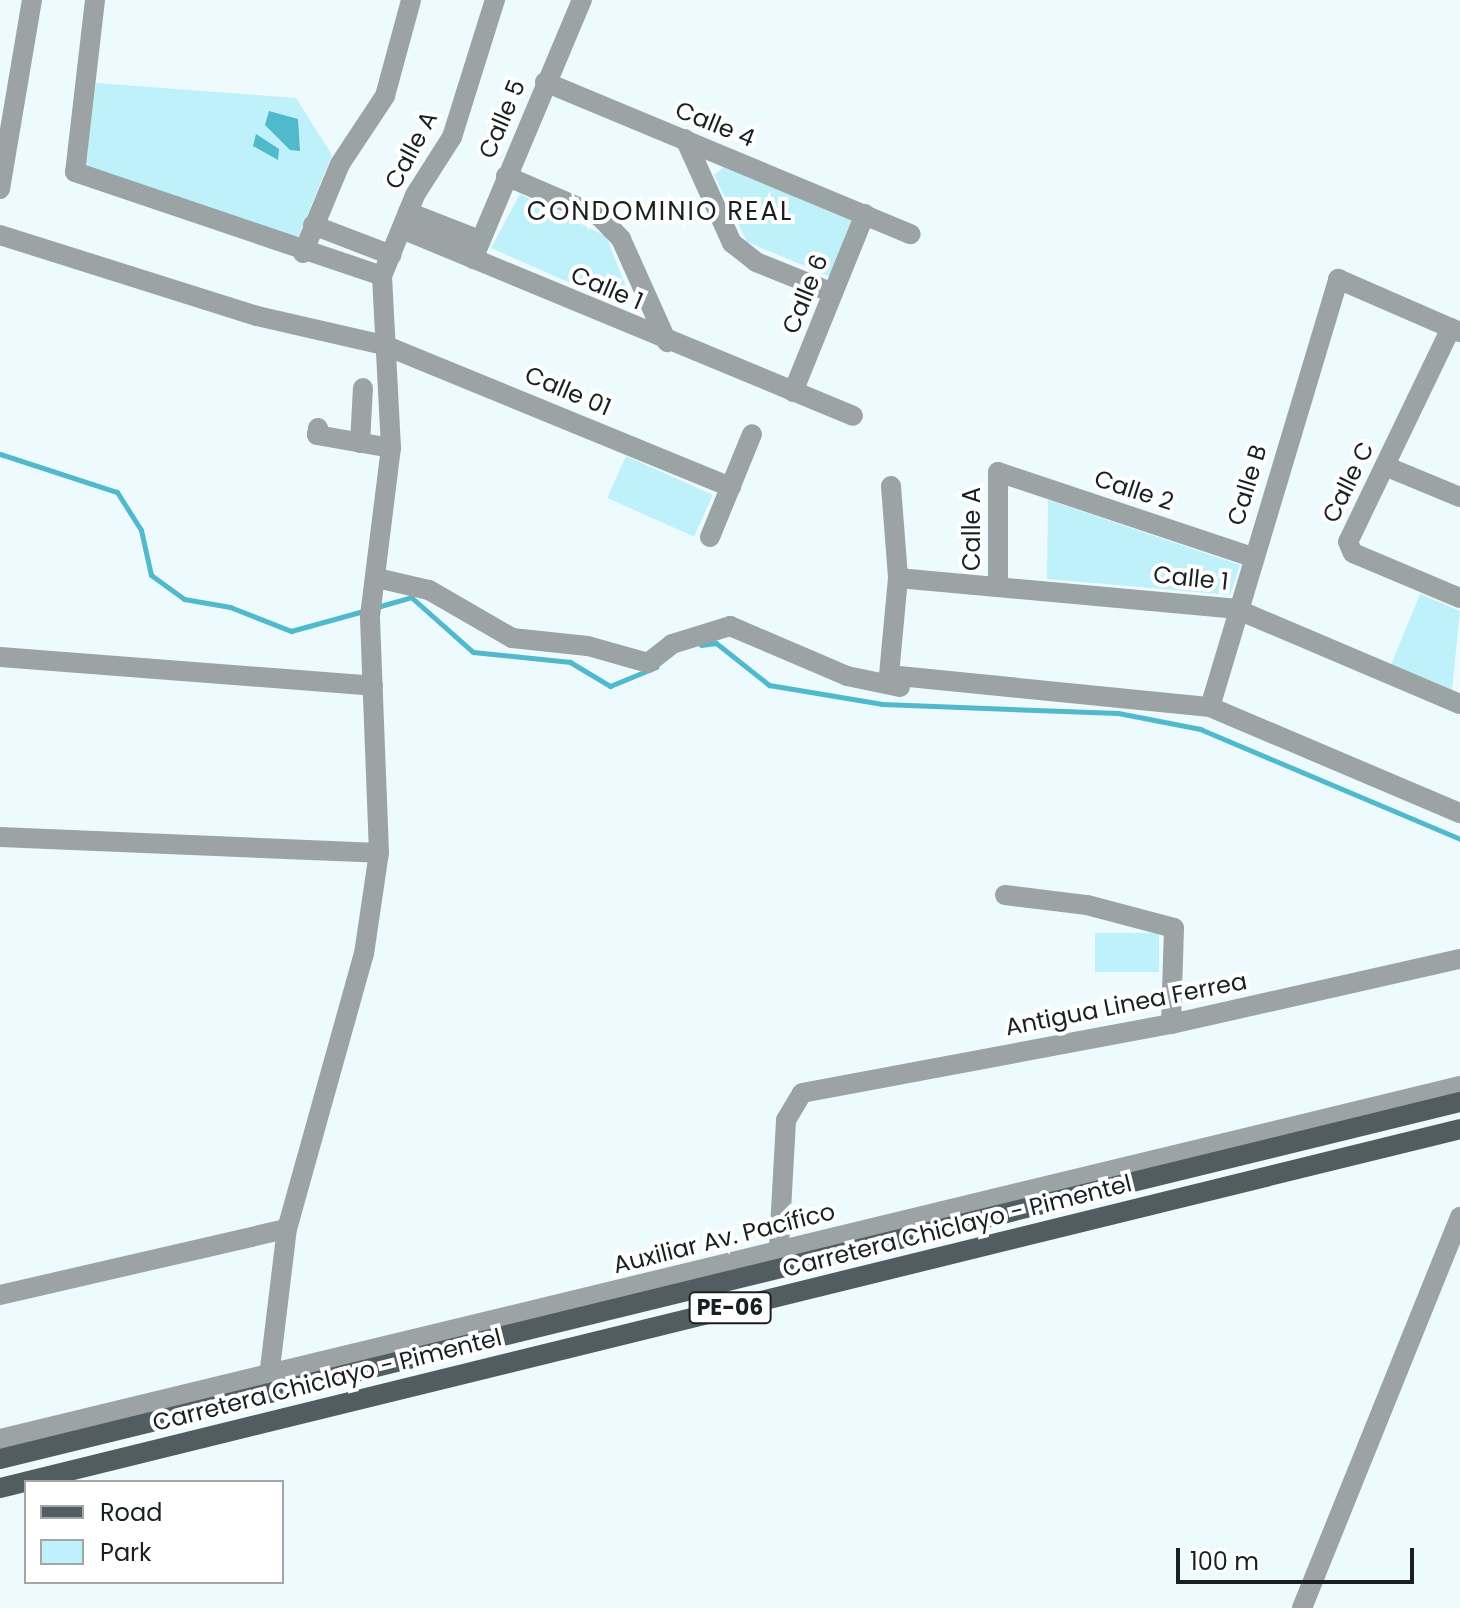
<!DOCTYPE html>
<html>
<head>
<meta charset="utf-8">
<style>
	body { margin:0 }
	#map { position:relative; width:1460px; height:1608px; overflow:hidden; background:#edfbfe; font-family:Poppins,sans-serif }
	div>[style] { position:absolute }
	.green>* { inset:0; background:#bff1fb; transform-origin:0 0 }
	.water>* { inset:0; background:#50b9cc }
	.stream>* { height:5px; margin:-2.5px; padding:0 2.5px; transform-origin:2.5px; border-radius:2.5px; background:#50b9cc }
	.minor>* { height:20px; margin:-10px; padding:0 10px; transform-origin:10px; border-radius:10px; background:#9ba3a4 }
	.major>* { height:20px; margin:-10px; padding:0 10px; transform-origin:10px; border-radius:10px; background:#515d60 }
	span { translate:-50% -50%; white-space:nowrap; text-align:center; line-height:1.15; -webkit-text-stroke:8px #fff; paint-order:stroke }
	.shield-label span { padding:2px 6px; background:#fff; border:2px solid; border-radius:6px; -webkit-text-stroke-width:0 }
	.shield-label { font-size:22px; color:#1a2022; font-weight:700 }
	.street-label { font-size:24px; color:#1a2022 }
	.neighbourhood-label { font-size:26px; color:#1a2022; letter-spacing:2px }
	.legend { position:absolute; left:24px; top:1480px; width:260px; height:104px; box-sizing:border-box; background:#fff; border:2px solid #a3a6a7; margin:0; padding:10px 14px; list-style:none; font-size:24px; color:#1a2022 }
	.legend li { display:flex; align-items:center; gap:16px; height:40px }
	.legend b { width:40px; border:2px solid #a3a6a7 }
	.scale { position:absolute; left:1176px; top:1548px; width:238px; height:36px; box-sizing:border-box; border:4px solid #1a2022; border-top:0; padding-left:10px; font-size:24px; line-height:28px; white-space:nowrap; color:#1a2022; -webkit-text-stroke:6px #fff; paint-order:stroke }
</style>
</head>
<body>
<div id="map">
	<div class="green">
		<i style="clip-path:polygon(96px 83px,296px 98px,332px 155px,299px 235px,294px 239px,84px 169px)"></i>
		<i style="clip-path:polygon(724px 167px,851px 220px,831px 277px,747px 242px,714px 175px)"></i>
		<i style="clip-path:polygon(520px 194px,606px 236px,630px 297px,620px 305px,491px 248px)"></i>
		<i style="left:626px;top:456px;width:95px;height:46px;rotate:24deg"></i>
		<i style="clip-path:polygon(1048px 500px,1240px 565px,1230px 595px,1047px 579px)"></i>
		<i style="clip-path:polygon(1420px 594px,1460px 611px,1452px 690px,1391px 665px)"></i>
		<i style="left:1095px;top:933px;width:64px;height:39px"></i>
	</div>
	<div class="water">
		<i style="clip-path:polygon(269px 111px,298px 119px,300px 151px,290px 150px,265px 125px)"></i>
		<i style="clip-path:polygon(256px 134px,279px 149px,278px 160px,253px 146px)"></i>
	</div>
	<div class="stream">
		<i style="left:0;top:454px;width:123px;rotate:18deg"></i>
		<i style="left:117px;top:492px;width:45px;rotate:57.7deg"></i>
		<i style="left:141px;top:530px;width:46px;rotate:77.5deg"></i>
		<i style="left:151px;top:575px;width:41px;rotate:36deg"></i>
		<i style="left:184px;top:599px;width:47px;rotate:9.9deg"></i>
		<i style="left:230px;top:607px;width:66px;rotate:21.5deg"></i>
		<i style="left:291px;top:631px;width:79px;rotate:-15.4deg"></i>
		<i style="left:377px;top:607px;width:35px;rotate:-16deg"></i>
		<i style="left:411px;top:597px;width:83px;rotate:41.6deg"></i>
		<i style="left:473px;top:652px;width:98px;rotate:5.9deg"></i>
		<i style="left:570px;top:662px;width:47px;rotate:31deg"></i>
		<i style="left:610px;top:686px;width:50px;rotate:-22.4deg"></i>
		<i style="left:701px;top:645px;width:15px;rotate:-8deg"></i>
		<i style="left:716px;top:643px;width:68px;rotate:38.4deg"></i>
		<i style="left:769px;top:685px;width:115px;rotate:9.5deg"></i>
		<i style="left:882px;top:704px;width:236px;rotate:2.2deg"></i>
		<i style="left:1118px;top:713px;width:84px;rotate:11deg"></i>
		<i style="left:1200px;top:729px;width:282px;rotate:22.9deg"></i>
	</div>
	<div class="minor">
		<i style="left:95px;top:0;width:173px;rotate:96.6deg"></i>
		<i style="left:75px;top:172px;width:324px;rotate:18.7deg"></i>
		<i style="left:545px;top:82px;width:396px;rotate:22.6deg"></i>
		<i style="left:685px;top:139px;width:114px;rotate:65.7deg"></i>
		<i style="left:732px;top:243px;width:31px;rotate:38deg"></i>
		<i style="left:756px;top:262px;width:83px;rotate:21.9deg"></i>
		<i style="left:506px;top:176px;width:101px;rotate:23.3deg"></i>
		<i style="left:599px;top:216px;width:32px;rotate:46deg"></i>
		<i style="left:621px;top:239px;width:113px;rotate:65.9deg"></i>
		<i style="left:0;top:189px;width:192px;rotate:-80.4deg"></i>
		<i style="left:408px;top:212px;width:77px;rotate:21.3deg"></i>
		<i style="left:313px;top:225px;width:84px;rotate:21deg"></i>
		<i style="left:402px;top:229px;width:488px;rotate:22.5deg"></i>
		<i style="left:0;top:235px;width:269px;rotate:17.5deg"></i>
		<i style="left:257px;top:316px;width:130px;rotate:12.9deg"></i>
		<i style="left:384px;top:345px;width:375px;rotate:22.3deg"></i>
		<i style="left:303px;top:253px;width:96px;rotate:-67.4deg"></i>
		<i style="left:340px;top:164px;width:82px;rotate:-56.5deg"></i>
		<i style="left:385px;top:96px;width:99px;rotate:-74.8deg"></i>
		<i style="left:473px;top:259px;width:281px;rotate:-67.2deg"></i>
		<i style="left:1451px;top:328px;width:237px;rotate:115.7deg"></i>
		<i style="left:1348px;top:542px;width:12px;rotate:66deg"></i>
		<i style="left:1353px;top:553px;width:116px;rotate:22.8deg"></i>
		<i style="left:793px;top:392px;width:192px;rotate:-68deg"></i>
		<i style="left:318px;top:428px;width:7px;rotate:98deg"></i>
		<i style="left:317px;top:435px;width:75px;rotate:10deg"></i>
		<i style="left:360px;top:443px;width:55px;rotate:-86.9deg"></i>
		<i style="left:1385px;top:466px;width:81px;rotate:22.5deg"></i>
		<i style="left:891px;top:486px;width:92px;rotate:85.6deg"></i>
		<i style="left:898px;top:578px;width:97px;rotate:95.3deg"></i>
		<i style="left:889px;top:675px;width:323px;rotate:5.7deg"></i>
		<i style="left:1210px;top:707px;width:272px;rotate:23deg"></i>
		<i style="left:710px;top:537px;width:111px;rotate:-67.8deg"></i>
		<i style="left:377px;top:578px;width:53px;rotate:13deg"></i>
		<i style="left:429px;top:590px;width:96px;rotate:30deg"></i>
		<i style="left:512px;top:638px;width:76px;rotate:6deg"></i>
		<i style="left:588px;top:646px;width:62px;rotate:15.8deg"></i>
		<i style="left:648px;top:663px;width:31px;rotate:-38deg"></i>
		<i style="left:672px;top:644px;width:61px;rotate:-17.2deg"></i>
		<i style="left:730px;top:626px;width:127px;rotate:23.1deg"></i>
		<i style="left:847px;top:676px;width:54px;rotate:11.7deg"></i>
		<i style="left:898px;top:578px;width:339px;rotate:5.2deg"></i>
		<i style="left:1236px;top:609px;width:243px;rotate:23deg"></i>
		<i style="left:998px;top:586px;width:114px;rotate:-90deg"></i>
		<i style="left:998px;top:472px;width:268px;rotate:18.5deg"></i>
		<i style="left:0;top:657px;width:374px;rotate:4.4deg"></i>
		<i style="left:1210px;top:707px;width:447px;rotate:-73.3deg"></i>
		<i style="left:1338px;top:279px;width:133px;rotate:23.5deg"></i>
		<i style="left:0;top:837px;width:379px;rotate:2.4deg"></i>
		<i style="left:1005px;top:895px;width:83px;rotate:7deg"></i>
		<i style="left:1087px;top:905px;width:90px;rotate:14.8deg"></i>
		<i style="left:1174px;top:928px;width:96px;rotate:91.8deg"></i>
		<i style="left:778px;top:1264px;width:144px;rotate:-86.8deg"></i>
		<i style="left:786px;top:1120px;width:31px;rotate:-59deg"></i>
		<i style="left:802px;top:1093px;width:375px;rotate:-10.6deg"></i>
		<i style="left:1171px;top:1024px;width:296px;rotate:-12.7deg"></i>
		<i style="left:0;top:1295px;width:294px;rotate:-13deg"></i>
		<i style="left:268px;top:1385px;width:157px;rotate:-83.1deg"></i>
		<i style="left:287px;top:1229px;width:286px;rotate:-74.4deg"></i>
		<i style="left:364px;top:954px;width:102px;rotate:-81.6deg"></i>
		<i style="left:379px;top:853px;width:237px;rotate:-92.2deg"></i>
		<i style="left:370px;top:616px;width:169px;rotate:-82.9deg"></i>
		<i style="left:391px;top:448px;width:172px;rotate:-93deg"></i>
		<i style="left:382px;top:276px;width:87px;rotate:-67.8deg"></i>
		<i style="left:415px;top:195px;width:69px;rotate:-57.5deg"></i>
		<i style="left:452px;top:137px;width:144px;rotate:-72.6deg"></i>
		<i style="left:0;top:1439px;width:1502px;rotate:-13.59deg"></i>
		<i style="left:1302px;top:1608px;width:422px;rotate:-68deg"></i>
	</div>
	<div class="major">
		<i style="left:0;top:1459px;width:1503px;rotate:-13.74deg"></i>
		<i style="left:0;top:1488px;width:1503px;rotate:-13.81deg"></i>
	</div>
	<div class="shield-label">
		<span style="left:730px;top:1308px">PE-06</span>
	</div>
	<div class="street-label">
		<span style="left:502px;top:119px;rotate:-67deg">Calle 5</span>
		<span style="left:715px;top:124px;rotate:22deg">Calle 4</span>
		<span style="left:411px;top:150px;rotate:-62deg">Calle A</span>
		<span style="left:607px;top:288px;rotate:23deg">Calle 1</span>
		<span style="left:805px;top:294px;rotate:-68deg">Calle 6</span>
		<span style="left:568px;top:391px;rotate:23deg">Calle 01</span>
		<span style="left:1348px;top:482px;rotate:-64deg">Calle C</span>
		<span style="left:1247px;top:485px;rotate:-73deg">Calle B</span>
		<span style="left:1134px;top:490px;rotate:18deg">Calle 2</span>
		<span style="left:972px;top:529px;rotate:-90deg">Calle A</span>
		<span style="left:1191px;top:578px;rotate:6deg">Calle 1</span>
		<span style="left:1126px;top:1004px;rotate:-11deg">Antigua Linea Ferrea</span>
		<span style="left:957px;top:1226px;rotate:-14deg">Carretera Chiclayo - Pimentel</span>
		<span style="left:724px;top:1238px;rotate:-14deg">Auxiliar Av. Pacífico</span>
		<span style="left:327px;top:1380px;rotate:-14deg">Carretera Chiclayo - Pimentel</span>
	</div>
	<div class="neighbourhood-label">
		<span style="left:660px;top:212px">CONDOMINIO REAL</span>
	</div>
	<ul class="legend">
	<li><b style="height:10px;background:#515d60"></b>Road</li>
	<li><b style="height:22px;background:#bff1fb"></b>Park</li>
	</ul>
	<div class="scale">100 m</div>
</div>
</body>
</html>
